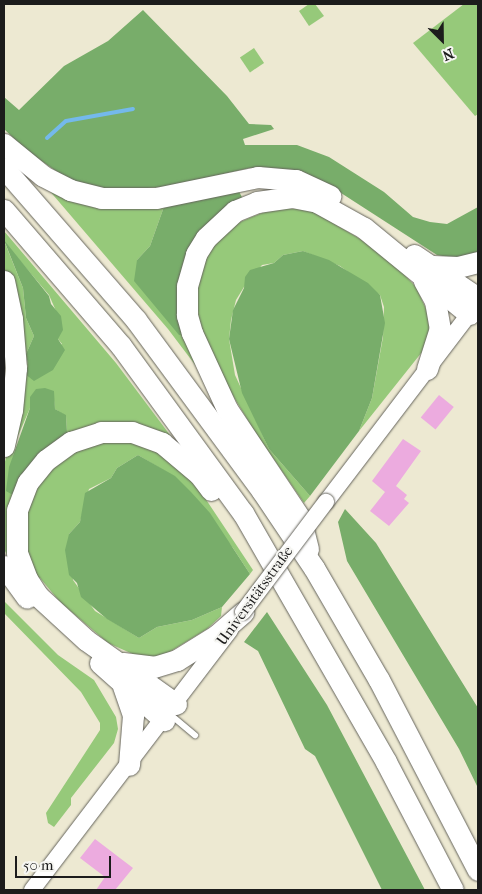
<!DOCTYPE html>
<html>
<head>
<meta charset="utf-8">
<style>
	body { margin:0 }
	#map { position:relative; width:482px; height:894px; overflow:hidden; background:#ede9d2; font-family:"IM FELL French Canon",serif }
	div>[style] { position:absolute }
	.green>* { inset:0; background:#96c97a; transform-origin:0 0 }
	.forest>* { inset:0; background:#78ad6a }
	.stream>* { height:4px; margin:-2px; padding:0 2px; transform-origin:2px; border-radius:2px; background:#74b9eb }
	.building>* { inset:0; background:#ecabdf; transform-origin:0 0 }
	.roads { filter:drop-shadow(0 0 1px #65645c) drop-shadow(0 0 1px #65645c) }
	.lane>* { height:5.5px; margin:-2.75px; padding:0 2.75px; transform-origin:2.75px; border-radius:2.75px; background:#fff }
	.secondary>* { height:16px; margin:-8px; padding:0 8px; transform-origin:8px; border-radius:8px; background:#fff }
	.highway>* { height:21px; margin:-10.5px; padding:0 10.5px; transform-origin:10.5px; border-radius:10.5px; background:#fff }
	.bridges { filter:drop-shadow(0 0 1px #65645c) drop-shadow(0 0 1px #65645c) }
	.secondary-bridge>* { height:16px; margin:-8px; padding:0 8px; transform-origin:8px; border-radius:8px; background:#fff }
	span { translate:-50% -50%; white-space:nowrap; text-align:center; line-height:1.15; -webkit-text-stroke:4px #f6f6f2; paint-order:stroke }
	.street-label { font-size:15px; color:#1c1c1c }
	.frame { position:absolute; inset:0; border:5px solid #1c1c1c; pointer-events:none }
	.north { position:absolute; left:417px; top:15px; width:50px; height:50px; -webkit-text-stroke:4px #f6f6f2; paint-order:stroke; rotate:157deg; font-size:14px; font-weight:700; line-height:20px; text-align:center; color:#1c1c1c }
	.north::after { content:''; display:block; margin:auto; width:18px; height:22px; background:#1c1c1c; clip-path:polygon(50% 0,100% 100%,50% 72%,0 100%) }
	.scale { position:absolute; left:15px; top:856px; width:96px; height:22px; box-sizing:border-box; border:2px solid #1c1c1c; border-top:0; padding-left:6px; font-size:15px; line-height:18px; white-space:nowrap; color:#1c1c1c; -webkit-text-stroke:4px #f6f6f2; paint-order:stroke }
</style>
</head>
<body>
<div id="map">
	<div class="green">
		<i style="clip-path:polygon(309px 4px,315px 4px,324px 16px,309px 26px,299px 11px)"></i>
		<i style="clip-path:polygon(464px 4px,478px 4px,478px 114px,475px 116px,413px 43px)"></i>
		<i style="left:254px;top:48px;width:18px;height:17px;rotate:56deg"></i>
		<i style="clip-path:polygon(42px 182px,166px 201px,150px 246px,137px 260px,187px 334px,205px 378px,168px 329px)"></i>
		<i style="clip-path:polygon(276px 207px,311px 210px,372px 246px,397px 267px,416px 287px,427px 311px,430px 333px,426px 347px,359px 431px,372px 398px,383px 337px,384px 307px,380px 295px,340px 266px,303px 251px,283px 255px,274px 263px,262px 265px,244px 287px,236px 300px,231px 320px,229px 339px,235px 375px,269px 449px,310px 496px,304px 503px,255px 432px,219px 373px,199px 321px,197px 300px,198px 278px,210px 248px,233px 225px)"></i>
		<i style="clip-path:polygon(evenodd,4px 231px,116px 363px,179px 447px,184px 473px,205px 498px,253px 570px,250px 574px,233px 548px,175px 477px,138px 455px,117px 468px,111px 478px,89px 489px,80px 522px,69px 534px,73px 580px,95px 611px,139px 638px,157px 627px,192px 620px,222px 607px,221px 616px,207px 629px,158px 659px,135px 655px,108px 643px,60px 602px,40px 578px,22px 585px,4px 549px,4px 466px,13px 427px,13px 296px,4px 266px,4px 231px,5px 243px,49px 295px,56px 311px,58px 339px,62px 344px,25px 370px,28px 365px,26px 354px,34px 336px,26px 318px,23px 288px,5px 243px,4px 231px,53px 391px,55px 409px,66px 416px,67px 432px,8px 478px,18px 436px,30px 408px,53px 391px)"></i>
		<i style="clip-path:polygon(4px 601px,58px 655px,94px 680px,116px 717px,118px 729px,114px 743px,71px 798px,71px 805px,54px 827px,48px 823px,46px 813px,100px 730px,100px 723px,81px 692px,4px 613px)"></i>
	</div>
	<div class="forest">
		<i style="clip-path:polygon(143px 10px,227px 96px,249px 124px,271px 125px,274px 129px,243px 139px,245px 145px,297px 145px,329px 157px,384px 192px,413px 217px,430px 222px,447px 224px,478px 207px,478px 255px,460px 259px,437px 255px,324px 182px,250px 168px,166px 187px,109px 190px,69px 180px,27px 151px,4px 129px,4px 97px,19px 110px,64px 66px,108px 41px)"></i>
		<i style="clip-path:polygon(235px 184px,244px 201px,203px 233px,187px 334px,179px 335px,134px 281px,137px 260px,150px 246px,166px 201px)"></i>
		<i style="clip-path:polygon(4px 240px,49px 296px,51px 304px,61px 316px,63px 330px,58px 339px,65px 350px,53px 370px,34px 381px,25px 374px,28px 365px,26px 354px,34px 336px,26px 318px,23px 288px)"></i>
		<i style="clip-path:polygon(303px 251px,329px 260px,368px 283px,380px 295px,385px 323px,372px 398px,359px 431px,310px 496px,269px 449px,242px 393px,229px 339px,233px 310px,244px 288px,245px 277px,250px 270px,274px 263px,283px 255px)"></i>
		<i style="clip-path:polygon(45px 388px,54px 391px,55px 409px,66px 415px,67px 432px,71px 442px,16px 493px,11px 494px,6px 491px,9px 467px,30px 408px,30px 397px,36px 389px)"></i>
		<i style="clip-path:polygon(138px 455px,175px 476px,191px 492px,210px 513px,250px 574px,222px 607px,192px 620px,157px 627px,139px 638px,107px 619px,81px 597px,77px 583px,69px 575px,65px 550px,69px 534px,80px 522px,85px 493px,111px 478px,117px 468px)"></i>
		<i style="clip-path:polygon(345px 509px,376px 543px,478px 708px,478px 788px,459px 749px,347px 561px,338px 522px)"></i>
		<i style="clip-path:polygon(267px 612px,327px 705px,425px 890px,382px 890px,315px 756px,305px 749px,258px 651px,244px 642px)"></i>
	</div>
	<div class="stream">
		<i style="left:47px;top:138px;width:25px;rotate:-42deg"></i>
		<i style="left:66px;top:121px;width:68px;rotate:-10.2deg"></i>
	</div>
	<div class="building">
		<i style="left:439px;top:395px;width:19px;height:29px;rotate:39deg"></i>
		<i style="clip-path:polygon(403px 439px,421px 451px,396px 486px,407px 495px,404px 499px,409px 503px,389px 526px,370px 511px,385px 492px,372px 481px)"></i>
		<i style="clip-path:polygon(95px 839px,133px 868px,115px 890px,96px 890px,105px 877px,80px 858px)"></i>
	</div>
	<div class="roads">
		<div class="lane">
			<i style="left:170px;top:714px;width:33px;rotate:40deg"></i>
		</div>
		<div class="secondary">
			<i style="left:326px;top:502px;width:248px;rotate:-52.7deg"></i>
			<i style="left:32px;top:890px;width:327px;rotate:-52.7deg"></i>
		</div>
		<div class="highway">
			<i style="left:4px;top:144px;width:50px;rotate:39.4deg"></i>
			<i style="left:43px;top:176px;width:30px;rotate:27deg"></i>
			<i style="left:70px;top:190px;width:32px;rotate:14deg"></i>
			<i style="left:101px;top:198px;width:55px"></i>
			<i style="left:156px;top:198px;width:104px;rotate:-11.6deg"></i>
			<i style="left:258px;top:177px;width:38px;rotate:5deg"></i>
			<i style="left:296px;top:180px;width:38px;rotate:25deg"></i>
			<i style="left:4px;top:168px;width:201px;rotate:49deg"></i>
			<i style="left:136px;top:320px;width:212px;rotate:53.6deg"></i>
			<i style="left:262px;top:491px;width:93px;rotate:56deg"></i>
			<i style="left:314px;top:568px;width:129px;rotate:59.9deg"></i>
			<i style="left:379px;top:680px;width:214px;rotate:62.5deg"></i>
			<i style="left:4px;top:210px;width:179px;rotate:49.3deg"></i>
			<i style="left:121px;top:346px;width:207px;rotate:53.9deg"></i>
			<i style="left:243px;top:513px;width:287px;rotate:60.1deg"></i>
			<i style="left:386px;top:762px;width:144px;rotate:62.4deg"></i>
			<i style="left:414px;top:255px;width:77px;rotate:33.9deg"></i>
			<i style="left:433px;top:266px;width:25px;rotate:2deg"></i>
			<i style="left:458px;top:267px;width:21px;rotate:-14deg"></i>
			<i style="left:4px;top:281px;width:39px;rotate:78deg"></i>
			<i style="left:12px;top:319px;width:49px;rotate:85.3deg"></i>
			<i style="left:16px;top:368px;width:42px;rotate:95.4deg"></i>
			<i style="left:12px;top:410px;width:37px;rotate:103deg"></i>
			<i style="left:424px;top:281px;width:23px;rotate:61deg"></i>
			<i style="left:435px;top:301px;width:27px;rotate:80deg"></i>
			<i style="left:440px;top:328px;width:43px;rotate:107.6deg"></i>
			<i style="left:308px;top:549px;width:32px;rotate:-104deg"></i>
			<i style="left:300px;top:518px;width:131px;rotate:-123.8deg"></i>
			<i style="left:227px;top:409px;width:84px;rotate:-114.7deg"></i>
			<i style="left:192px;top:333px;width:19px;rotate:-106deg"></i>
			<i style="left:187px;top:315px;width:29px;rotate:-90deg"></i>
			<i style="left:187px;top:286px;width:33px;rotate:-74deg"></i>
			<i style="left:196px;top:254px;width:19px;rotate:-58deg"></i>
			<i style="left:206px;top:238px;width:40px;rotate:-43deg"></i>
			<i style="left:235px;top:211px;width:24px;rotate:-22deg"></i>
			<i style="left:257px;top:202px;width:35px;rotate:-8deg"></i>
			<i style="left:292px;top:197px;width:25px;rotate:11deg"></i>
			<i style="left:317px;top:202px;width:54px;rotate:29deg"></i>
			<i style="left:364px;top:228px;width:136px;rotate:39.3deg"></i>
			<i style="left:4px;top:566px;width:39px;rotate:54deg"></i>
			<i style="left:100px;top:663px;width:86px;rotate:41.7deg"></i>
			<i style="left:123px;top:663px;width:31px;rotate:7deg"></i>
			<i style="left:154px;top:667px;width:24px;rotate:-17deg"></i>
			<i style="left:177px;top:660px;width:47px;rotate:-32deg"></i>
			<i style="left:217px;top:635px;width:35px;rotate:-41deg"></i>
			<i style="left:123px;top:686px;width:31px;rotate:71deg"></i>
			<i style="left:133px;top:715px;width:50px;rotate:94.6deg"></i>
			<i style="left:176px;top:704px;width:110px;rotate:-144.6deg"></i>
			<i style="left:86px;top:640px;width:65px;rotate:-137.5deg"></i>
			<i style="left:38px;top:596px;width:20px;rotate:-123deg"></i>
			<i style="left:27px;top:579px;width:28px;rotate:-111deg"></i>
			<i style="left:17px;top:553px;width:43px;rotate:-90deg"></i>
			<i style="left:17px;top:510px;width:30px;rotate:-69deg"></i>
			<i style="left:28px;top:482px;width:28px;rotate:-51deg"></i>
			<i style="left:46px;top:460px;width:31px;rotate:-36deg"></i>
			<i style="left:71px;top:442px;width:32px;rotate:-18deg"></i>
			<i style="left:101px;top:432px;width:31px"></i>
			<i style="left:132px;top:432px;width:32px;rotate:20deg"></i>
			<i style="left:162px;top:443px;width:48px;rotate:40deg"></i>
			<i style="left:199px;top:474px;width:20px;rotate:53deg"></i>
		</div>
	</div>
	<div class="bridges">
		<div class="secondary-bridge">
			<i style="left:243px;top:612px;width:138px;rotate:-53deg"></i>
		</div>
	</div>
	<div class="street-label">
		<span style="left:255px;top:596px;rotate:-54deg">Universitätsstraße</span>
	</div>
	<div class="frame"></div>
	<div class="north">N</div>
	<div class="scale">50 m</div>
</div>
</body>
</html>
